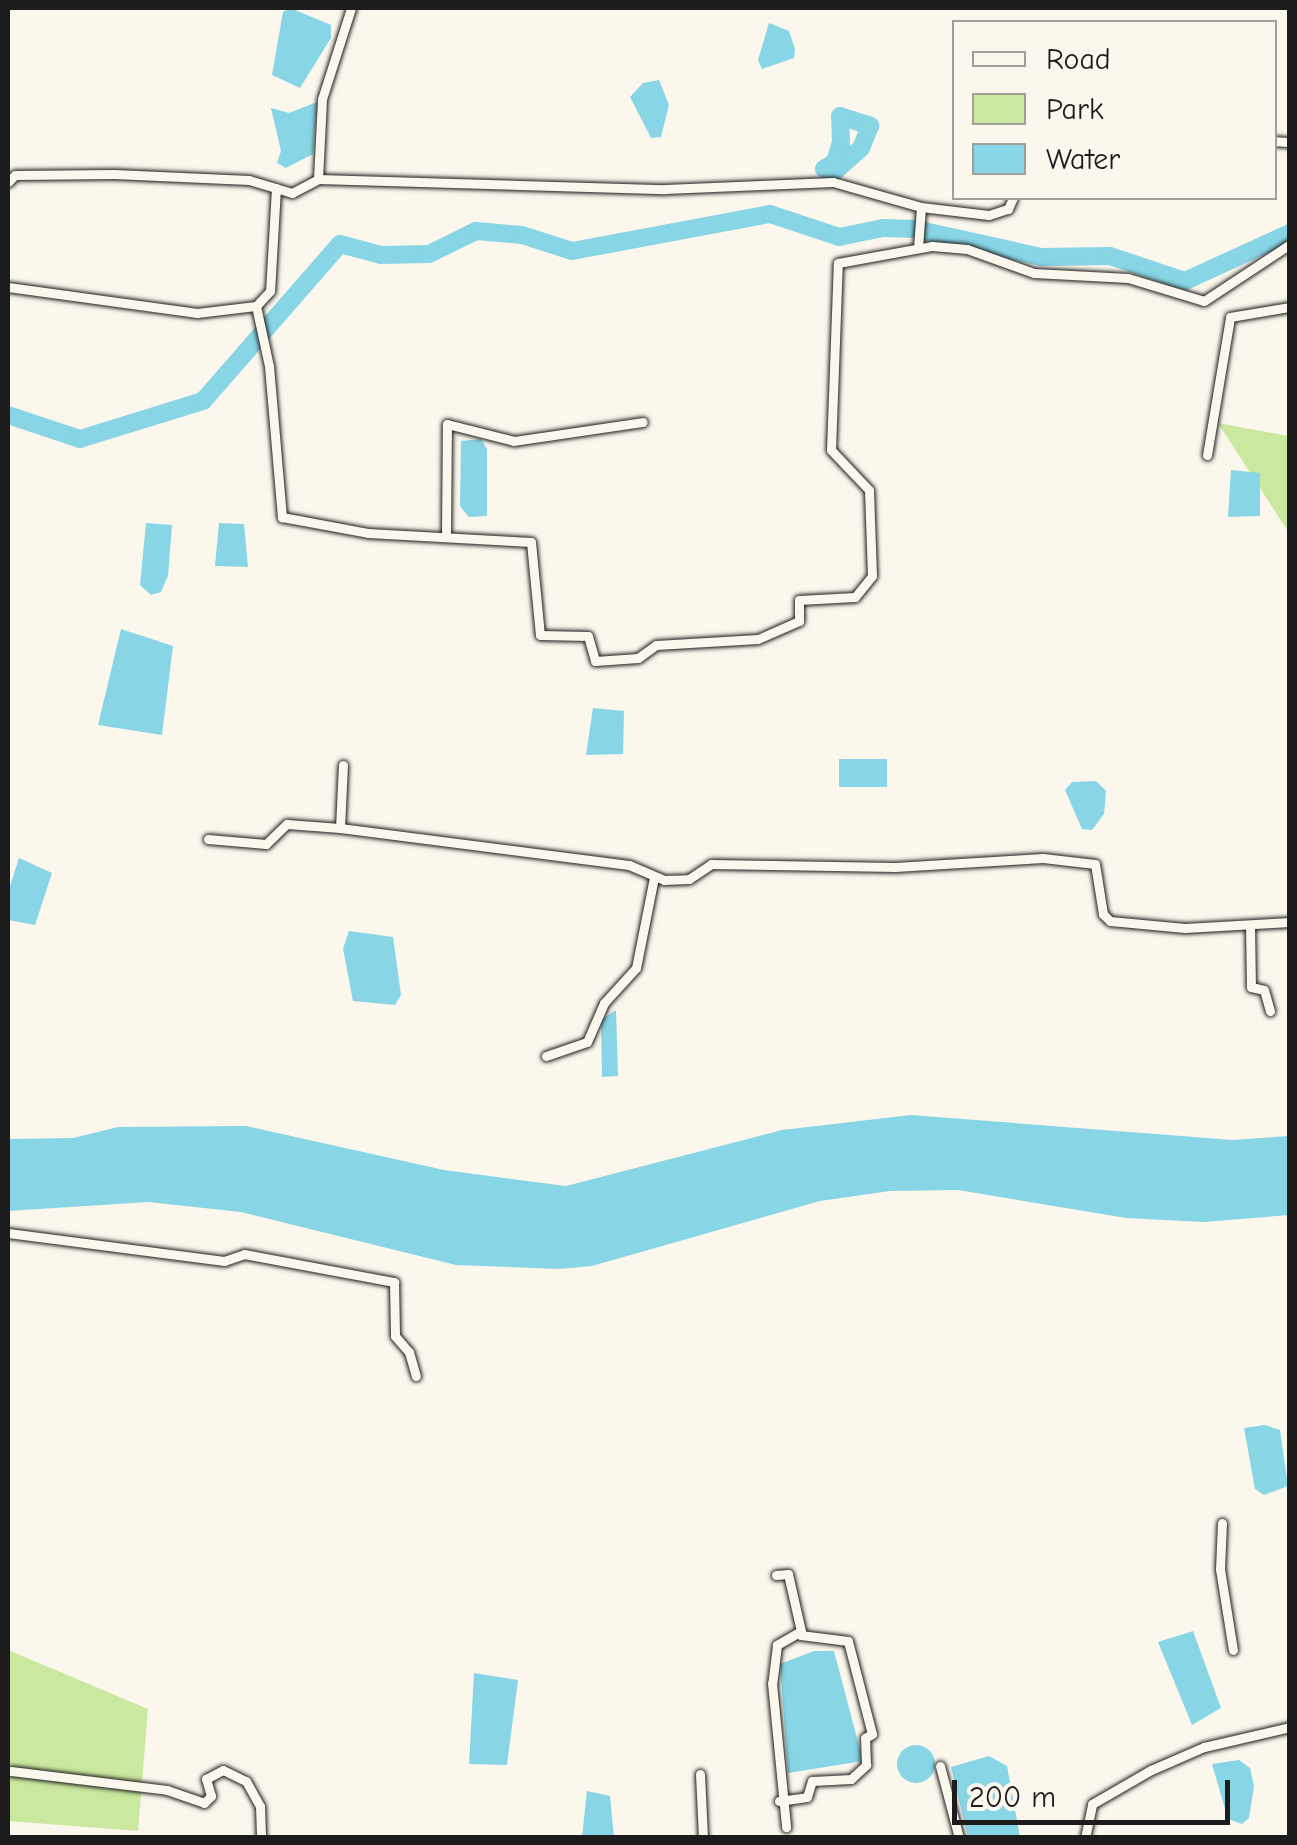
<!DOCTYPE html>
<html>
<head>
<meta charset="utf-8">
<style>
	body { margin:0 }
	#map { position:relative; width:1297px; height:1845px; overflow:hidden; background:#fbf7ec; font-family:"Comic Neue",sans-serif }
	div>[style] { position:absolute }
	.green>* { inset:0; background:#cbe8a0 }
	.water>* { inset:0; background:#87d5e5; transform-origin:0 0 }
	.round { border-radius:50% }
	.river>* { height:18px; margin:-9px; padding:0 9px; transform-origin:9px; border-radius:9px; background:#87d5e5 }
	.roads { filter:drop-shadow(0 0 2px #1c1c1c) drop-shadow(0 0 2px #1c1c1c) }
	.minor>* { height:9px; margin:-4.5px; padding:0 4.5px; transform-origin:4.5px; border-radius:4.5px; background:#fbf7ec }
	span { translate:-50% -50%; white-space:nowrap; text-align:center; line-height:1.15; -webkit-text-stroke:8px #fbf7ec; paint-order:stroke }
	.frame { position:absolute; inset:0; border:10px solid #1c1c1c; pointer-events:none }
	.legend { position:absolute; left:952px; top:20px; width:325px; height:180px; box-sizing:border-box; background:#fbf7ec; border:2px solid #a29f99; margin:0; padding:12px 18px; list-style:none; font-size:30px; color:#1c1c1c }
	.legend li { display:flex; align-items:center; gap:20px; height:50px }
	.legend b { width:50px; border:2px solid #a29f99 }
	.scale { position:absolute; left:952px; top:1780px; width:278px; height:45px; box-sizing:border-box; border:5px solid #1c1c1c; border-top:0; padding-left:12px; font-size:30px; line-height:35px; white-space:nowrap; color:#1c1c1c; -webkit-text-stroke:8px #fbf7ec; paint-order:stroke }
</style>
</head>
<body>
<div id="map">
	<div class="green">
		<i style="clip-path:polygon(1218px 423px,1289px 436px,1289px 533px)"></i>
		<i style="clip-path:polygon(8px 1650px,148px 1709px,138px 1831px,8px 1821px)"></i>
	</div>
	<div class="water">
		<i style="clip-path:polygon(290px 8px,331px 25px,331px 38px,300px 88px,272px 75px,283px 12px)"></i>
		<i style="clip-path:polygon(769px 23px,789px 31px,795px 49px,794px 58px,762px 69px,758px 60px)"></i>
		<i style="clip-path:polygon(659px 80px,669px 105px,661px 137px,651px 138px,630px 97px,643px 83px)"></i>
		<i style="clip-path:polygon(317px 102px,313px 154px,286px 168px,277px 163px,281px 151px,271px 108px,289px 113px)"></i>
		<i style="clip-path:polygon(481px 439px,487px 449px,487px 516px,469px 517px,460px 506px,461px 441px)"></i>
		<i style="clip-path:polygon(1231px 470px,1260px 473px,1260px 516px,1228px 517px)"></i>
		<i style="clip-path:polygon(146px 523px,172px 525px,168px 576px,161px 592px,151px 595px,140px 585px)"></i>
		<i style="clip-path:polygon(219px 523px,244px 524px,248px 567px,215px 566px)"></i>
		<i style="clip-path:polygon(121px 629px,173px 646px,162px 735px,98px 725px)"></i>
		<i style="clip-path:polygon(593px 708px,624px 711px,623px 754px,586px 755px)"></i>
		<i style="left:887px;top:759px;width:28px;height:48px;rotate:90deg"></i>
		<i style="clip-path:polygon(1096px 781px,1106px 791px,1104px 814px,1092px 830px,1082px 829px,1065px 790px,1072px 782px)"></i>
		<i style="clip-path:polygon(19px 858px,52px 873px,35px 925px,8px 920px,8px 892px)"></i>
		<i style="clip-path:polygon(349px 931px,393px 937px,401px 995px,395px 1005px,353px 1001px,343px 949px)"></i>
		<i style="clip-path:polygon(616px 1010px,618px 1076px,602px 1077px,601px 1020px)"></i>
		<i style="clip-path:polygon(911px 1115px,1233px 1140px,1289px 1136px,1289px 1215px,1204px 1222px,1126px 1218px,958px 1190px,890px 1191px,820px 1201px,592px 1266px,559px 1269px,456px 1265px,241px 1212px,148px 1202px,8px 1211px,8px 1139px,73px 1138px,118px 1127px,246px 1126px,444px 1170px,566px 1186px,782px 1130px)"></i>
		<i style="clip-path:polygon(1265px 1425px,1280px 1430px,1288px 1486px,1264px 1495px,1255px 1489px,1244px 1428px)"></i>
		<i style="clip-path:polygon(1193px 1631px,1221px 1708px,1192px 1725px,1158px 1642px)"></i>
		<i style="clip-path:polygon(814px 1651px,834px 1651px,863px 1761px,788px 1773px,780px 1664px)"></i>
		<i style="clip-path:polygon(474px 1673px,518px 1680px,507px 1765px,469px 1764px)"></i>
		<i class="round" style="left:897px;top:1745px;width:38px;height:38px"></i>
		<i style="clip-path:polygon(989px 1756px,1007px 1766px,1020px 1837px,968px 1837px,951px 1767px)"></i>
		<i style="clip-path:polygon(1239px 1760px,1250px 1768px,1254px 1786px,1249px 1818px,1242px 1824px,1228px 1819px,1212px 1764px)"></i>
		<i style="clip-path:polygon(587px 1791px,610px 1796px,614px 1837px,582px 1837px)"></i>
	</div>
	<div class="river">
		<i style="left:840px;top:116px;width:32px;rotate:18deg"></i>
		<i style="left:870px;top:126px;width:24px;rotate:112deg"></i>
		<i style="left:861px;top:148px;width:39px;rotate:138deg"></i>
		<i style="left:832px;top:174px;width:9px;rotate:-148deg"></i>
		<i style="left:824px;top:169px;width:13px;rotate:-32deg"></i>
		<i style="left:835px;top:162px;width:21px;rotate:-73deg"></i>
		<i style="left:841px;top:142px;width:26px;rotate:-92deg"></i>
		<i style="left:8px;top:415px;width:76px;rotate:18.4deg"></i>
		<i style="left:80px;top:439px;width:129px;rotate:-17.2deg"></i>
		<i style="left:203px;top:401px;width:208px;rotate:-48.9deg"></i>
		<i style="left:340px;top:244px;width:42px;rotate:15deg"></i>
		<i style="left:381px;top:255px;width:48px;rotate:-1.2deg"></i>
		<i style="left:429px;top:254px;width:52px;rotate:-26.1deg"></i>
		<i style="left:476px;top:231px;width:46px;rotate:5deg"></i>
		<i style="left:522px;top:235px;width:52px;rotate:17.7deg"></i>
		<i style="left:572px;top:251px;width:201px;rotate:-10.6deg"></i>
		<i style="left:770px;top:214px;width:73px;rotate:18.4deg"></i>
		<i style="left:839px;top:237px;width:45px;rotate:-11.6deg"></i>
		<i style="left:883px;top:228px;width:32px;rotate:2deg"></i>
		<i style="left:915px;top:229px;width:129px;rotate:12.5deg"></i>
		<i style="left:1041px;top:257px;width:69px;rotate:-0.8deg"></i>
		<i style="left:1110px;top:256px;width:79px;rotate:18.4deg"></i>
		<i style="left:1185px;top:281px;width:115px;rotate:-24.6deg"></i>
	</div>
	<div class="roads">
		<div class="minor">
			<i style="left:1274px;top:141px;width:16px;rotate:4deg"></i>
			<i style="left:318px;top:179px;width:80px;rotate:-87.1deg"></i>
			<i style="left:322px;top:99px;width:96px;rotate:-72.3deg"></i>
			<i style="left:8px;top:182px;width:10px;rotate:-45deg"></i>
			<i style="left:15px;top:175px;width:99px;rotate:-0.6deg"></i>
			<i style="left:114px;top:174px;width:135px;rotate:2.5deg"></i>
			<i style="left:249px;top:180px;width:45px;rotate:16.8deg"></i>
			<i style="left:292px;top:193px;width:30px;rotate:-28deg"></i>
			<i style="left:318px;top:179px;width:347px;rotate:1.7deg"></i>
			<i style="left:665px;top:189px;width:168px;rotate:-2.4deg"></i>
			<i style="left:833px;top:182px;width:91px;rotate:15.9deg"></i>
			<i style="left:921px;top:207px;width:68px;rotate:6.7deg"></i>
			<i style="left:989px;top:215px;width:20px;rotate:-18deg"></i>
			<i style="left:1008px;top:209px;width:12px;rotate:-66deg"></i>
			<i style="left:276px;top:188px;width:103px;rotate:93.3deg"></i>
			<i style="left:270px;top:291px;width:21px;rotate:133deg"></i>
			<i style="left:256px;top:306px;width:61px;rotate:77.8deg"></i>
			<i style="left:269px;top:366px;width:152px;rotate:85.1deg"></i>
			<i style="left:282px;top:517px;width:87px;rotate:10.5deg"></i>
			<i style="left:368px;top:533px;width:163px;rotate:3.2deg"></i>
			<i style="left:531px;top:542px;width:93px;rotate:84.5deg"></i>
			<i style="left:540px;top:635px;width:48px;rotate:1.2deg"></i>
			<i style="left:588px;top:636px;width:26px;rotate:74deg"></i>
			<i style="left:595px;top:661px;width:43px;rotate:-4deg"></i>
			<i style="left:638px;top:658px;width:22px;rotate:-36deg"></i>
			<i style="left:656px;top:645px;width:102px;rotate:-3.4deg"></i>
			<i style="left:758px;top:639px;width:45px;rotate:-23.7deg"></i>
			<i style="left:799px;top:621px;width:21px;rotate:-90deg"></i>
			<i style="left:799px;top:600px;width:56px;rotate:-3.1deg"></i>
			<i style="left:855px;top:597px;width:27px;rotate:-51deg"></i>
			<i style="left:872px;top:576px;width:86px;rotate:-92deg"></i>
			<i style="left:869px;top:490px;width:55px;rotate:-133.5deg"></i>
			<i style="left:831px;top:450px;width:187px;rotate:-87.9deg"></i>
			<i style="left:838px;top:263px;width:96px;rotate:-10.3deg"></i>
			<i style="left:932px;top:246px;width:35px;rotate:5deg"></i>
			<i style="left:967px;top:249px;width:71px;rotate:19.7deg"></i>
			<i style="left:1034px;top:273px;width:94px;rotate:3deg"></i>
			<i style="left:1128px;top:278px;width:79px;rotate:16.8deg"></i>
			<i style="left:1204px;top:301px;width:103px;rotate:-33.5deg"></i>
			<i style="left:918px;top:248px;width:41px;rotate:-85.8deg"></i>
			<i style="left:8px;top:287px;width:191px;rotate:7.8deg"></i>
			<i style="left:197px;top:313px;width:59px;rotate:-6.8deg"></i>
			<i style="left:1207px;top:455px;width:140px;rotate:-80.5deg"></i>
			<i style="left:1230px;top:317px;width:61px;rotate:-9.5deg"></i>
			<i style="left:446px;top:533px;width:109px;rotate:-89.5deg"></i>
			<i style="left:447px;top:424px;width:69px;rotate:14.2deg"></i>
			<i style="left:514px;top:441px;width:130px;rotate:-8.4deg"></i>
			<i style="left:340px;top:828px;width:63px;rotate:-87.3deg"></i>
			<i style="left:208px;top:839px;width:58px;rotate:4.9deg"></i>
			<i style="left:266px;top:844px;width:29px;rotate:-44deg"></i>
			<i style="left:287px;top:824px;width:53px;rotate:4.3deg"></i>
			<i style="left:340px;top:828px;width:291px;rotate:7.3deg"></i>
			<i style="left:629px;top:865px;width:38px;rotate:23deg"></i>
			<i style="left:664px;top:880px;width:25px;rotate:-2deg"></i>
			<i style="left:689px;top:879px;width:27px;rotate:-34deg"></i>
			<i style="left:711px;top:864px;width:184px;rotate:0.9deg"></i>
			<i style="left:895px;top:867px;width:148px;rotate:-3.5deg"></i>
			<i style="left:1043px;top:858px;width:52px;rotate:6.6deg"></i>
			<i style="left:1095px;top:864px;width:51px;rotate:80.9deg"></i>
			<i style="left:1103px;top:914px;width:10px;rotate:45deg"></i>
			<i style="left:1110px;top:921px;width:75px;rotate:5.3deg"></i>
			<i style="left:1185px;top:928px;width:105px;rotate:-3.3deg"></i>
			<i style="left:1250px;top:925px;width:62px;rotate:89.1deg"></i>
			<i style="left:1251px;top:987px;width:13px;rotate:13deg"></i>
			<i style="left:1264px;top:990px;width:22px;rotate:74deg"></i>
			<i style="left:546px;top:1056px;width:43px;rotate:-18.9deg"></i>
			<i style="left:587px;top:1042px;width:43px;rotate:-66.4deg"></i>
			<i style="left:604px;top:1003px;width:47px;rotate:-47.6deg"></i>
			<i style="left:636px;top:968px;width:93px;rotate:-78.8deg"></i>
			<i style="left:8px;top:1233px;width:218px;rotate:7.4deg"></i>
			<i style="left:224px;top:1261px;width:21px;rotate:-19deg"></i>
			<i style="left:244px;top:1254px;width:153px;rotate:10.6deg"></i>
			<i style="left:394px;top:1282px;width:54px;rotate:88.9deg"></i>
			<i style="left:395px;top:1336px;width:21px;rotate:49deg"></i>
			<i style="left:409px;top:1352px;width:25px;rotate:74deg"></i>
			<i style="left:1222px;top:1523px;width:46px;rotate:92.5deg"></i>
			<i style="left:1220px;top:1569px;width:82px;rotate:80.9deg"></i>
			<i style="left:776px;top:1575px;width:12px;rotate:-5deg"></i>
			<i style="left:788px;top:1574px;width:58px;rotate:77.2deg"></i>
			<i style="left:801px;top:1631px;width:28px;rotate:150deg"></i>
			<i style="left:777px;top:1645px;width:38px;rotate:97deg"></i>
			<i style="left:772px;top:1683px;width:145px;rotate:84.4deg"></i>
			<i style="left:940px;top:1766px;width:74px;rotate:75.2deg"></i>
			<i style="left:11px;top:1771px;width:157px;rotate:6.9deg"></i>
			<i style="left:167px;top:1790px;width:39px;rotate:19deg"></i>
			<i style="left:204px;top:1803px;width:10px;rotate:-45deg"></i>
			<i style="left:211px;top:1796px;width:18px;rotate:-106deg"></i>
			<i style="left:206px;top:1779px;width:19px;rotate:-28deg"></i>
			<i style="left:223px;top:1770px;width:25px;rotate:26deg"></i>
			<i style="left:246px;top:1781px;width:29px;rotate:61deg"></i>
			<i style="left:260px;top:1806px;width:32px;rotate:88deg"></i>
			<i style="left:700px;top:1774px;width:64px;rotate:87.3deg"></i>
			<i style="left:779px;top:1801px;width:28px;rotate:-8deg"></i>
			<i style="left:807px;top:1797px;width:17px;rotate:-73deg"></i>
			<i style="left:812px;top:1781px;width:39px;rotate:-3deg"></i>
			<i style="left:851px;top:1779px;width:21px;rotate:-43deg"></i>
			<i style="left:866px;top:1765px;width:27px;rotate:-92deg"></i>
			<i style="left:865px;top:1738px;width:8px;rotate:-30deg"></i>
			<i style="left:872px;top:1734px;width:96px;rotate:-104.5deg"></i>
			<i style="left:848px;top:1641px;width:48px;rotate:-172.9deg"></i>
			<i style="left:1085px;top:1838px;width:35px;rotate:-78deg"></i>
			<i style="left:1092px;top:1804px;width:68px;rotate:-30deg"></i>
			<i style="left:1151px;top:1770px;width:58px;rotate:-23.5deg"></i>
			<i style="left:1204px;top:1747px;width:88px;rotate:-13.1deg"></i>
		</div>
	</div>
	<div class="frame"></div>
	<ul class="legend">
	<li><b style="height:12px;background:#fbf7ec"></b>Road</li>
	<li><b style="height:28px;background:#cbe8a0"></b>Park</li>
	<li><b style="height:28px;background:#87d5e5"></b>Water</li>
	</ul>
	<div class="scale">200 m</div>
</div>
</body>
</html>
